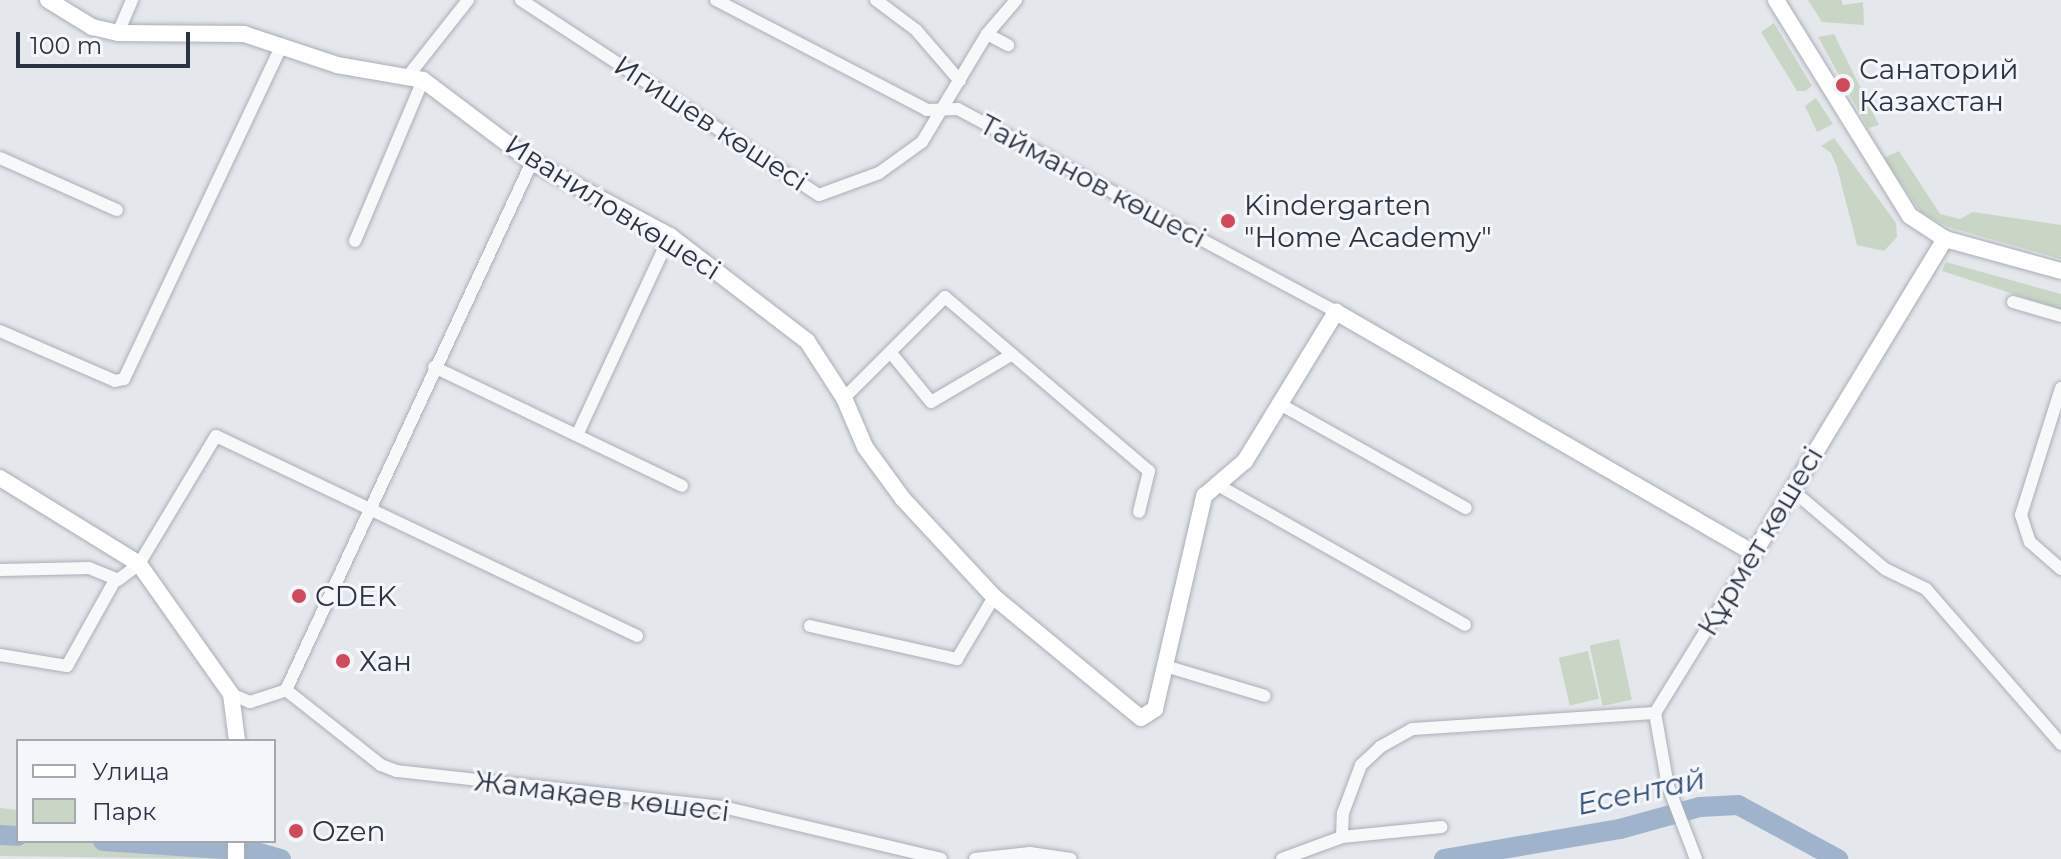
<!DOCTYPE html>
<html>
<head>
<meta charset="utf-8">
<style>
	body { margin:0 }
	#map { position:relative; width:2061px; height:859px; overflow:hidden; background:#e4e7ec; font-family:Montserrat,sans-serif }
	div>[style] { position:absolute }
	.green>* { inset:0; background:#c9d6c5; transform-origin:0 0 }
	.river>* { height:20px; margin:-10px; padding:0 10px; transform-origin:10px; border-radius:10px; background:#9fb4cc }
	.roads { filter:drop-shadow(0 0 2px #a9aeb7) drop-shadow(0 0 2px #a9aeb7) }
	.street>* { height:12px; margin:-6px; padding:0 6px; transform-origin:6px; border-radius:6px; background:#f7f8fa }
	.secondary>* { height:16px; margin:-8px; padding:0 8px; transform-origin:8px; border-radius:8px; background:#fff }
	.dots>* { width:22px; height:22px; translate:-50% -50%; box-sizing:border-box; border:4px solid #f4f6f9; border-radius:50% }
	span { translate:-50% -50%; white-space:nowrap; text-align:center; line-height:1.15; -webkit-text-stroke:6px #f4f6f9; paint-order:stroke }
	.poi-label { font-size:28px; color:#2b3445 }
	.left { translate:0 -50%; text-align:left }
	.street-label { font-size:28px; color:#2b3445 }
	.water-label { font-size:30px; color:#34527a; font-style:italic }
	.legend { position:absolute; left:16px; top:739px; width:260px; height:104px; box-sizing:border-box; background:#f4f6f9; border:2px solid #a4a8b1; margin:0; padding:10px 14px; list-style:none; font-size:24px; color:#2b3445 }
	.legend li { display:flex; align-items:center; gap:16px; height:40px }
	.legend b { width:40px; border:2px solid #a4a8b1 }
	.scale { position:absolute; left:16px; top:32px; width:174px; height:36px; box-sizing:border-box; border:4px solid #2b3445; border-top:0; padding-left:10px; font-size:24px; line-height:28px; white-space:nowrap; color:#2b3445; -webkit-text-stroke:6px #f4f6f9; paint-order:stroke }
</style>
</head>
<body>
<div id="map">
	<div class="green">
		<i style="clip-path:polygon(1808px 0,1841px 0,1843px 5px,1863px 2px,1864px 25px,1822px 22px)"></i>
		<i style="clip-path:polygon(1774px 23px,1812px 86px,1805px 91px,1797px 91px,1761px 32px)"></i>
		<i style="clip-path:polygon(1834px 34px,1879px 125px,1868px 128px,1818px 37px)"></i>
		<i style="clip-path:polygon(1816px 98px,1833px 124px,1817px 132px,1805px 106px)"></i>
		<i style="clip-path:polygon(1834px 138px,1896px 223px,1897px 237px,1884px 251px,1857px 245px,1837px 167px,1831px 153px,1821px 146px)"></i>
		<i style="clip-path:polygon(1899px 151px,1940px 214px,1960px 219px,1973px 212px,2061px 225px,2061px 259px,1948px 227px,1921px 212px,1884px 158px)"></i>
		<i style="clip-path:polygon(1946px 262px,2061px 294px,2061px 309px,1942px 271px)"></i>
		<i style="left:1619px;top:639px;width:62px;height:30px;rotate:78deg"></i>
		<i style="left:1588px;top:651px;width:49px;height:30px;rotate:77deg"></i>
		<i style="clip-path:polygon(0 808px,18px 810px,18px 841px,224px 841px,224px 859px,0 856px)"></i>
	</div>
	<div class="river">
		<i style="left:0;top:835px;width:18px;rotate:3deg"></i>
		<i style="left:103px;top:841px;width:150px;rotate:3.8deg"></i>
		<i style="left:253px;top:851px;width:29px;rotate:16deg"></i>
		<i style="left:1444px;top:859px;width:179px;rotate:-9.7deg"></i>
		<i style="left:1620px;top:829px;width:83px;rotate:-15.4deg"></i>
		<i style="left:1700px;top:807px;width:38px;rotate:-3deg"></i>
		<i style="left:1738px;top:805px;width:114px;rotate:28.4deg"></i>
	</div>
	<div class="roads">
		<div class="street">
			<i style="left:521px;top:0;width:356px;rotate:33.2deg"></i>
			<i style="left:819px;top:195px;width:64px;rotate:-20.1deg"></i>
			<i style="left:879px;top:173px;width:53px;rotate:-35.8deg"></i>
			<i style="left:922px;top:142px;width:126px;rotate:-59deg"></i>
			<i style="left:987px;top:34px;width:45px;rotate:-49.5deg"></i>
			<i style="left:716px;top:0;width:238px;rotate:27.5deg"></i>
			<i style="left:927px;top:110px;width:31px;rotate:-2deg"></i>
			<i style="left:958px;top:109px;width:429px;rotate:28.2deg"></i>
			<i style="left:876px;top:0;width:50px;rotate:36.9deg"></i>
			<i style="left:916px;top:30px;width:67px;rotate:49.2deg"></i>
			<i style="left:118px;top:33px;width:36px;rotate:-67deg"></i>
			<i style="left:987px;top:34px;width:24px;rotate:28deg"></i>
			<i style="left:408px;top:76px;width:97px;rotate:-51.7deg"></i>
			<i style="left:0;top:158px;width:128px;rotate:24deg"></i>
			<i style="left:355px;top:241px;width:175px;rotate:-67.1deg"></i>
			<i style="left:2013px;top:302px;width:50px;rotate:16.3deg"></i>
			<i style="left:0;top:331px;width:125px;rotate:23.5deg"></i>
			<i style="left:115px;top:381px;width:9px;rotate:-13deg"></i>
			<i style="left:124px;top:379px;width:370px;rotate:-64.7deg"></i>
			<i style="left:891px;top:353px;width:63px;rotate:50.8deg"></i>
			<i style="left:931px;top:402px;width:93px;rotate:-30.4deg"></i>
			<i style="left:434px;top:367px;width:275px;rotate:25.6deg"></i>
			<i style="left:2061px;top:388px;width:133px;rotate:107.5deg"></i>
			<i style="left:2021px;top:515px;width:28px;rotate:72deg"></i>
			<i style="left:2030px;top:542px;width:41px;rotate:41.1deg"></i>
			<i style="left:844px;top:398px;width:143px;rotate:-45deg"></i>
			<i style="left:945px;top:297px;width:268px;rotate:40.5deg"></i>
			<i style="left:1149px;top:471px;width:42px;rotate:103.7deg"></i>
			<i style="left:1278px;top:403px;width:215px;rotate:29.2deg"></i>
			<i style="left:577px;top:435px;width:220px;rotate:-65deg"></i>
			<i style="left:1216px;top:484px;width:286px;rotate:29.5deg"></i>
			<i style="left:1791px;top:489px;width:123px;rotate:40.4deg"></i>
			<i style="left:1885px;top:569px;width:46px;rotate:26deg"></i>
			<i style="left:1926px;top:589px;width:206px;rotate:48.9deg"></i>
			<i style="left:0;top:570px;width:89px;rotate:-1.3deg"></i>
			<i style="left:89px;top:568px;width:31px;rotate:22deg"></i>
			<i style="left:118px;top:580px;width:26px;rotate:-37deg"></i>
			<i style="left:139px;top:564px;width:149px;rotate:-59deg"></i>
			<i style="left:216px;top:436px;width:466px;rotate:25.4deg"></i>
			<i style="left:810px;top:626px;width:151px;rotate:12.7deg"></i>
			<i style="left:957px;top:659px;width:72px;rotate:-59.2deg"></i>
			<i style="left:0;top:655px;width:68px;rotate:9.3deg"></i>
			<i style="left:67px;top:666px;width:98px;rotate:-60.8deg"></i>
			<i style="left:1165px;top:666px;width:104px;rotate:16.7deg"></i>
			<i style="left:286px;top:690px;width:121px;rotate:38.3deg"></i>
			<i style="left:381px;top:765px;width:17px;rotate:21deg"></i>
			<i style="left:397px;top:771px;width:328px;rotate:6.3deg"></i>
			<i style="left:723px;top:807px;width:224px;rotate:13.4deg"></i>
			<i style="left:231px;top:694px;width:21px;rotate:23deg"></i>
			<i style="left:250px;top:702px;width:38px;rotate:-18deg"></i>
			<i style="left:286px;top:690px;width:582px;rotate:-65.02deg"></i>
			<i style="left:1342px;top:837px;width:24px;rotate:-88deg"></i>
			<i style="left:1343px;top:813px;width:51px;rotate:-69.4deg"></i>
			<i style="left:1361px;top:765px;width:26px;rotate:-43deg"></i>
			<i style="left:1380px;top:747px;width:37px;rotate:-29deg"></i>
			<i style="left:1412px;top:729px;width:244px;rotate:-3.8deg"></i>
			<i style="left:975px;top:859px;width:55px;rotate:-6.2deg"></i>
			<i style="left:1030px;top:853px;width:41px;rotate:8.3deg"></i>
			<i style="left:1282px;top:859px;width:64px;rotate:-20.1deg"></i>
			<i style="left:1342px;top:837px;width:100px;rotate:-5.7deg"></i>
			<i style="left:1696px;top:859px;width:78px;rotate:-111deg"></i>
			<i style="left:1668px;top:786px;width:74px;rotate:-100.1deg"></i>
			<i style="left:1655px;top:713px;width:188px;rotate:-58.3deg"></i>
		</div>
		<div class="secondary">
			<i style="left:48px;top:0;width:52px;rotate:31.5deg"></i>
			<i style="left:92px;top:27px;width:27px;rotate:13deg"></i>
			<i style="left:118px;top:33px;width:126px;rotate:0.5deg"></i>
			<i style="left:244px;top:34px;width:98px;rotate:18.4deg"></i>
			<i style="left:337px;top:65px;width:87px;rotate:9.9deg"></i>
			<i style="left:423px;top:80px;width:136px;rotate:37deg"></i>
			<i style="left:532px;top:162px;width:157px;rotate:28.2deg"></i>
			<i style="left:670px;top:236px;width:173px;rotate:37.5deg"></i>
			<i style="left:807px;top:341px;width:68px;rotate:57deg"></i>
			<i style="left:844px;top:398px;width:53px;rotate:66.8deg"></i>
			<i style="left:865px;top:447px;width:64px;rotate:53.8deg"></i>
			<i style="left:903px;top:499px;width:134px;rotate:47.1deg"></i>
			<i style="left:994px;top:597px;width:190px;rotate:39.5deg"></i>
			<i style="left:1141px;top:718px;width:17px;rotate:-33deg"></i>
			<i style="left:1155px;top:709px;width:219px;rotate:-77deg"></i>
			<i style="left:1204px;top:496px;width:54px;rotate:-40.5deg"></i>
			<i style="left:1245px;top:461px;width:175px;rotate:-58.6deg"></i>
			<i style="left:1336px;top:312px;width:482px;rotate:30deg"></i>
			<i style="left:1754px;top:553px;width:368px;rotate:-58.7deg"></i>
			<i style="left:1776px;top:0;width:254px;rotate:58.2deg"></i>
			<i style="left:1910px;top:216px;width:42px;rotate:33.3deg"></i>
			<i style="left:1945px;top:239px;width:120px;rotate:15.4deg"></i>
			<i style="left:0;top:478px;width:163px;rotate:31.7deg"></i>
			<i style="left:139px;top:564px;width:159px;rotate:54.7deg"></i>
			<i style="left:231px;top:694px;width:47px;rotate:82.7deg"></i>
			<i style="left:236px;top:841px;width:18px;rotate:90deg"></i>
		</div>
	</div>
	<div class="dots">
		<i style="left:1843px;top:85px;background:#d1495b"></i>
		<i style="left:1228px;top:221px;background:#d1495b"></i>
		<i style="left:299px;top:596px;background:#d1495b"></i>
		<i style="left:343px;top:661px;background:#d1495b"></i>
		<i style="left:296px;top:831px;background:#d1495b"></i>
	</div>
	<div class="poi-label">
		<span class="left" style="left:1859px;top:85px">Санаторий<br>Казахстан</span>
		<span class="left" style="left:1244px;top:221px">Kindergarten<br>"Home Academy"</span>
		<span class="left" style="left:315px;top:596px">CDEK</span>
		<span class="left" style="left:359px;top:661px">Хан</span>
		<span class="left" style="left:312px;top:831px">Ozen</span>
	</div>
	<div class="street-label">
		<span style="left:711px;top:123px;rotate:33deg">Игишев көшесі</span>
		<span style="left:1093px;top:181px;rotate:28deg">Тайманов көшесі</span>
		<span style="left:613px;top:207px;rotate:32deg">Иваниловкөшесі</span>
		<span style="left:1760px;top:541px;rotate:-59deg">Құрмет көшесі</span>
		<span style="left:602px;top:796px;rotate:7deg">Жамақаев көшесі</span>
	</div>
	<div class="water-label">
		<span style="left:1641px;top:792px;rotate:-12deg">Есентай</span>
	</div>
	<ul class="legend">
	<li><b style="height:10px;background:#fff"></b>Улица</li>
	<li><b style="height:22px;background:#c9d6c5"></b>Парк</li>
	</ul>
	<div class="scale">100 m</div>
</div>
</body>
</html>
